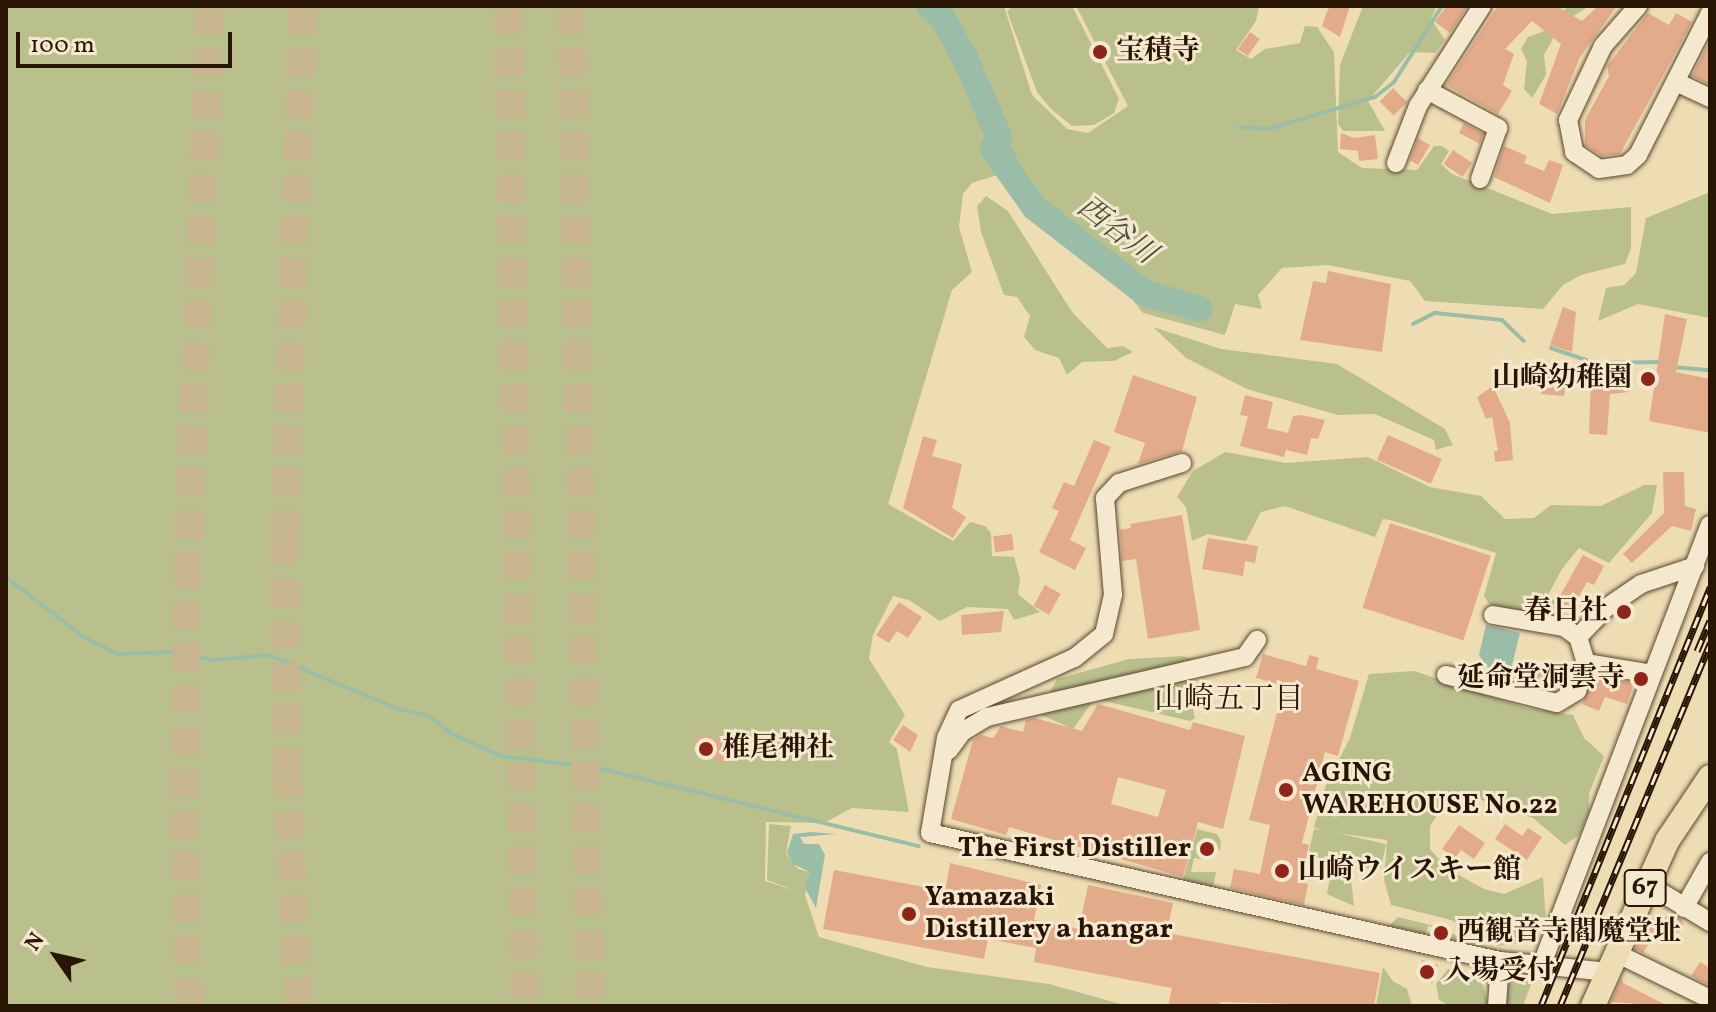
<!DOCTYPE html>
<html>
<head>
<meta charset="utf-8">
<style>
	body { margin:0 }
	#map { position:relative; width:1716px; height:1012px; overflow:hidden; background:#eeddb3; font-family:Vollkorn,"Noto Serif JP",serif }
	div>[style] { position:absolute }
	.green>* { inset:0; background:#bac08b }
	.water>* { inset:0; background:#9abda8 }
	.stream>* { height:4px; margin:-2px; padding:0 2px; transform-origin:2px; border-radius:2px; background:#9abda8 }
	.river>* { height:26px; margin:-13px; padding:0 13px; transform-origin:13px; border-radius:13px; background:#9abda8 }
	.building>* { inset:0; background:#e2ac8b; transform-origin:0 0 }
	.round { border-radius:50% }
	.highway-tunnel>* { height:28px; margin-top:-14px; transform-origin:0; background:repeating-linear-gradient(90deg,#c7b590 0 28px,transparent 0 42px) }
	.roads { filter:drop-shadow(0 0 2px #5a4730) drop-shadow(0 0 2px #5a4730) }
	.minor>* { height:18px; margin:-9px; padding:0 9px; transform-origin:9px; border-radius:9px; background:#f4e9ce }
	.major>* { height:24px; margin:-12px; padding:0 12px; transform-origin:12px; border-radius:12px; background:#eeddb3 }
	.rail>* { height:7px; margin-top:-3.5px; transform-origin:0; background:repeating-linear-gradient(90deg,#f4e9ce 0 12px,#291504 0 24px); box-sizing:border-box; border-block:2px solid #291504 }
	.dots>* { width:22px; height:22px; translate:-50% -50%; box-sizing:border-box; border:4px solid #f4e9ce; border-radius:50% }
	span { translate:-50% -50%; white-space:nowrap; text-align:center; line-height:1.15; -webkit-text-stroke:6px #f4e9ce; paint-order:stroke }
	.shield-label span { padding:2px 6px; background:#f4e9ce; border:2px solid; border-radius:6px; -webkit-text-stroke-width:0 }
	.shield-label { font-size:26px; color:#291504; font-weight:700 }
	.poi-label { font-size:28px; color:#291504; font-weight:700 }
	.left { translate:0 -50%; text-align:left }
	.right { translate:-100% -50%; text-align:right }
	.water-label { font-size:30px; color:#51503d; font-style:italic }
	.neighbourhood-label { font-size:30px; color:#291504 }
	.frame { position:absolute; inset:0; border:8px solid #291504; pointer-events:none }
	.north { position:absolute; left:16px; top:916px; width:80px; height:80px; -webkit-text-stroke:6px #f4e9ce; paint-order:stroke; rotate:304deg; font-size:22px; font-weight:700; line-height:32px; text-align:center; color:#291504 }
	.north::after { content:''; display:block; margin:auto; width:28px; height:36px; background:#291504; clip-path:polygon(50% 0,100% 100%,50% 72%,0 100%) }
	.scale { position:absolute; left:16px; top:32px; width:216px; height:36px; box-sizing:border-box; border:4px solid #291504; border-top:0; padding-left:10px; font-size:24px; line-height:28px; white-space:nowrap; color:#291504; -webkit-text-stroke:6px #f4e9ce; paint-order:stroke }
</style>
</head>
<body>
<div id="map">
	<div class="green">
		<i style="clip-path:polygon(6px 6px,1004px 6px,1032px 95px,1067px 129px,1088px 133px,1128px 106px,1076px 6px,1259px 6px,1256px 21px,1236px 50px,1251px 59px,1265px 49px,1300px 43px,1305px 26px,1317px 27px,1334px 52px,1338px 152px,1362px 168px,1417px 170px,1434px 146px,1442px 146px,1449px 151px,1441px 164px,1452px 174px,1552px 214px,1631px 207px,1631px 248px,1625px 264px,1581px 275px,1563px 285px,1543px 309px,1425px 301px,1410px 281px,1328px 265px,1282px 268px,1258px 295px,1262px 309px,1235px 304px,1225px 335px,1143px 313px,1091px 247px,1042px 217px,997px 175px,972px 183px,963px 194px,959px 227px,972px 272px,952px 290px,888px 504px,953px 541px,970px 522px,985px 526px,991px 533px,992px 556px,1014px 557px,1020px 578px,1018px 594px,1040px 612px,1014px 620px,1008px 609px,967px 607px,940px 621px,909px 600px,893px 596px,873px 635px,869px 659px,905px 715px,889px 742px,897px 749px,909px 812px,852px 808px,824px 823px,766px 822px,765px 881px,796px 891px,767px 880px,769px 824px,791px 826px,786px 853px,798px 869px,810px 872px,805px 895px,819px 937px,927px 967px,1049px 984px,1128px 1006px,6px 1006px)"></i>
		<i style="clip-path:polygon(1013px 6px,1072px 6px,1119px 99px,1114px 113px,1094px 125px,1072px 126px,1051px 109px,1037px 92px,1007px 11px)"></i>
		<i style="clip-path:polygon(1363px 6px,1437px 6px,1431px 19px,1445px 40px,1435px 53px,1410px 52px,1368px 101px,1385px 131px,1343px 131px,1338px 124px,1340px 65px)"></i>
		<i style="clip-path:polygon(1568px 6px,1589px 6px,1563px 23px,1555px 35px,1544px 55px,1546px 75px,1532px 98px,1524px 89px,1527px 61px,1521px 49px,1528px 37px,1544px 31px)"></i>
		<i style="clip-path:polygon(1710px 192px,1710px 318px,1638px 304px,1598px 321px,1606px 288px,1624px 285px,1636px 273px,1646px 218px)"></i>
		<i style="clip-path:polygon(986px 196px,1008px 211px,1072px 312px,1107px 348px,1123px 346px,1133px 352px,1114px 361px,1082px 362px,1067px 375px,1059px 358px,1035px 350px,1024px 337px,1030px 316px,1017px 297px,1004px 295px,981px 232px,977px 206px)"></i>
		<i style="clip-path:polygon(1153px 327px,1221px 349px,1337px 364px,1445px 429px,1453px 445px,1436px 450px,1434px 440px,1375px 414px,1338px 415px,1247px 389px,1186px 358px)"></i>
		<i style="clip-path:polygon(1225px 452px,1286px 463px,1368px 457px,1430px 487px,1481px 496px,1505px 519px,1534px 518px,1551px 505px,1601px 506px,1644px 485px,1657px 485px,1652px 513px,1609px 563px,1579px 548px,1562px 569px,1548px 595px,1562px 608px,1564px 615px,1556px 617px,1490px 605px,1484px 596px,1496px 553px,1390px 520px,1383px 519px,1375px 537px,1285px 506px,1261px 512px,1246px 541px,1208px 534px,1192px 541px,1186px 507px,1177px 497px,1193px 471px)"></i>
		<i style="clip-path:polygon(1183px 656px,1201px 662px,1188px 688px,1195px 718px,1190px 721px,1104px 701px,1093px 701px,1073px 729px,1039px 714px,1057px 679px,1129px 659px)"></i>
		<i style="clip-path:polygon(1414px 671px,1526px 708px,1573px 715px,1584px 738px,1604px 756px,1589px 794px,1589px 812px,1579px 835px,1565px 845px,1533px 818px,1467px 795px,1445px 803px,1430px 826px,1430px 849px,1448px 869px,1484px 889px,1504px 894px,1543px 877px,1546px 922px,1531px 942px,1496px 946px,1451px 920px,1391px 905px,1384px 880px,1387px 840px,1337px 833px,1386px 844px,1381px 868px,1332px 868px,1333px 862px,1308px 856px,1314px 829px,1321px 830px,1314px 827px,1326px 785px,1350px 738px,1369px 674px)"></i>
		<i style="clip-path:polygon(1197px 829px,1217px 834px,1221px 841px,1220px 851px,1208px 842px,1201px 845px,1202px 859px,1194px 858px,1191px 872px,1216px 872px,1213px 887px,1183px 880px)"></i>
		<i style="clip-path:polygon(1330px 878px,1351px 878px,1354px 906px,1327px 894px)"></i>
		<i style="clip-path:polygon(1398px 917px,1447px 929px,1464px 942px,1445px 938px,1446px 930px,1428px 926px,1426px 934px,1389px 926px)"></i>
		<i style="clip-path:polygon(1383px 967px,1393px 981px,1407px 989px,1412px 1006px,1376px 1006px)"></i>
		<i style="clip-path:polygon(1448px 969px,1482px 979px,1488px 1006px,1450px 1006px,1439px 1000px,1436px 984px)"></i>
		<i style="clip-path:polygon(1510px 970px,1534px 976px,1523px 1006px,1503px 1006px)"></i>
	</div>
	<div class="water">
		<i style="clip-path:polygon(1486px 625px,1520px 633px,1510px 673px,1488px 668px,1479px 655px)"></i>
		<i style="clip-path:polygon(811px 832px,837px 834px,800px 837px,804px 844px,819px 844px,825px 855px,816px 908px,805px 888px,810px 872px,793px 864px,787px 852px,793px 834px)"></i>
	</div>
	<div class="stream">
		<i style="left:1240px;top:127px;width:29px;rotate:4deg"></i>
		<i style="left:1269px;top:129px;width:111px;rotate:-16.8deg"></i>
		<i style="left:1375px;top:97px;width:24px;rotate:-38deg"></i>
		<i style="left:1394px;top:82px;width:90px;rotate:-57.7deg"></i>
		<i style="left:999px;top:137px;width:9px;rotate:32deg"></i>
		<i style="left:1007px;top:142px;width:80px;rotate:64.1deg"></i>
		<i style="left:1413px;top:324px;width:25px;rotate:-27deg"></i>
		<i style="left:1435px;top:313px;width:67px;rotate:6deg"></i>
		<i style="left:1502px;top:320px;width:30px;rotate:44deg"></i>
		<i style="left:1551px;top:348px;width:46px;rotate:18.8deg"></i>
		<i style="left:1595px;top:363px;width:66px;rotate:-0.9deg"></i>
		<i style="left:1673px;top:367px;width:37px;rotate:5deg"></i>
		<i style="left:6px;top:577px;width:96px;rotate:37.8deg"></i>
		<i style="left:82px;top:636px;width:39px;rotate:27deg"></i>
		<i style="left:117px;top:654px;width:55px;rotate:-2.1deg"></i>
		<i style="left:172px;top:652px;width:41px;rotate:11.3deg"></i>
		<i style="left:212px;top:660px;width:57px;rotate:-5deg"></i>
		<i style="left:269px;top:655px;width:138px;rotate:22.7deg"></i>
		<i style="left:396px;top:708px;width:34px;rotate:14deg"></i>
		<i style="left:429px;top:716px;width:29px;rotate:38deg"></i>
		<i style="left:452px;top:734px;width:54px;rotate:24.2deg"></i>
		<i style="left:501px;top:756px;width:98px;rotate:7.1deg"></i>
		<i style="left:598px;top:768px;width:330px;rotate:13.7deg"></i>
	</div>
	<div class="river">
		<i style="left:929px;top:6px;width:17px;rotate:40deg"></i>
		<i style="left:942px;top:17px;width:47px;rotate:60.7deg"></i>
		<i style="left:965px;top:58px;width:86px;rotate:66.7deg"></i>
		<i style="left:999px;top:137px;width:13px;rotate:117deg"></i>
		<i style="left:993px;top:149px;width:72px;rotate:54.6deg"></i>
		<i style="left:1035px;top:208px;width:139px;rotate:37.7deg"></i>
		<i style="left:1145px;top:293px;width:57px;rotate:16.2deg"></i>
	</div>
	<div class="building">
		<i style="clip-path:polygon(1334px 6px,1350px 6px,1340px 37px,1322px 26px,1328px 9px)"></i>
		<i style="clip-path:polygon(1446px 6px,1468px 6px,1450px 33px,1435px 22px)"></i>
		<i style="clip-path:polygon(1498px 6px,1557px 6px,1582px 21px,1598px 6px,1617px 6px,1580px 57px,1557px 114px,1539px 104px,1561px 44px,1532px 21px,1505px 49px,1514px 54px,1503px 85px,1512px 91px,1498px 114px,1446px 85px)"></i>
		<i style="clip-path:polygon(1648px 13px,1669px 25px,1676px 13px,1692px 22px,1620px 154px,1602px 156px,1585px 145px,1585px 120px,1609px 76px,1607px 66px)"></i>
		<i style="left:1250px;top:32px;width:12px;height:21px;rotate:35deg"></i>
		<i style="clip-path:polygon(1710px 40px,1710px 85px,1692px 76px)"></i>
		<i style="left:1393px;top:88px;width:20px;height:19px;rotate:45deg"></i>
		<i style="clip-path:polygon(1464px 123px,1483px 134px,1480px 144px,1459px 133px)"></i>
		<i style="clip-path:polygon(1341px 133px,1354px 138px,1375px 135px,1378px 159px,1359px 161px,1358px 151px,1340px 149px)"></i>
		<i style="clip-path:polygon(1418px 138px,1430px 145px,1418px 165px,1410px 160px)"></i>
		<i style="clip-path:polygon(1504px 146px,1527px 156px,1524px 163px,1544px 171px,1549px 160px,1563px 165px,1550px 203px,1494px 177px)"></i>
		<i style="left:1453px;top:150px;width:23px;height:17px;rotate:34deg"></i>
		<i style="clip-path:polygon(1328px 271px,1391px 284px,1382px 352px,1300px 340px,1313px 281px,1326px 283px)"></i>
		<i style="clip-path:polygon(1563px 307px,1576px 312px,1572px 352px,1550px 345px)"></i>
		<i style="clip-path:polygon(1665px 314px,1687px 319px,1676px 372px,1710px 379px,1710px 433px,1649px 421px)"></i>
		<i style="clip-path:polygon(1544px 373px,1569px 375px,1564px 396px,1541px 394px)"></i>
		<i style="clip-path:polygon(1133px 375px,1197px 397px,1182px 451px,1138px 464px,1145px 443px,1114px 432px)"></i>
		<i style="clip-path:polygon(1591px 378px,1628px 382px,1629px 392px,1610px 394px,1607px 435px,1589px 434px)"></i>
		<i style="clip-path:polygon(1493px 386px,1510px 423px,1513px 460px,1495px 462px,1494px 451px,1498px 451px,1492px 417px,1486px 419px,1477px 397px)"></i>
		<i style="clip-path:polygon(1245px 395px,1273px 402px,1267px 428px,1288px 433px,1293px 416px,1301px 415px,1325px 420px,1318px 439px,1311px 438px,1307px 455px,1286px 450px,1284px 457px,1240px 446px,1248px 416px,1240px 415px)"></i>
		<i style="left:1388px;top:435px;width:59px;height:27px;rotate:24deg"></i>
		<i style="clip-path:polygon(923px 436px,937px 440px,932px 456px,962px 464px,952px 508px,966px 517px,953px 538px,903px 508px)"></i>
		<i style="clip-path:polygon(1094px 440px,1111px 447px,1070px 540px,1086px 548px,1075px 570px,1039px 552px,1059px 511px,1052px 508px,1064px 482px,1074px 486px)"></i>
		<i style="clip-path:polygon(1663px 472px,1684px 472px,1685px 506px,1696px 509px,1691px 531px,1672px 526px,1632px 563px,1623px 554px,1664px 513px)"></i>
		<i style="clip-path:polygon(1182px 515px,1200px 630px,1148px 639px,1136px 559px,1122px 561px,1120px 530px,1131px 528px,1130px 524px)"></i>
		<i style="left:1390px;top:523px;width:106px;height:89px;rotate:18deg"></i>
		<i style="left:1012px;top:534px;width:16px;height:19px;rotate:83deg"></i>
		<i style="clip-path:polygon(1208px 538px,1258px 546px,1255px 563px,1245px 561px,1243px 576px,1202px 569px)"></i>
		<i style="clip-path:polygon(1583px 555px,1604px 566px,1594px 585px,1587px 582px,1572px 609px,1557px 601px)"></i>
		<i style="left:1045px;top:585px;width:18px;height:24px;rotate:29deg"></i>
		<i style="clip-path:polygon(899px 602px,922px 617px,908px 638px,897px 631px,889px 643px,876px 635px)"></i>
		<i style="clip-path:polygon(1004px 611px,1001px 632px,962px 635px,961px 615px)"></i>
		<i style="clip-path:polygon(1263px 654px,1306px 666px,1309px 655px,1319px 658px,1316px 669px,1359px 681px,1338px 756px,1325px 752px,1302px 843px,1309px 845px,1301px 882px,1308px 884px,1304px 905px,1230px 888px,1234px 869px,1260px 874px,1270px 825px,1249px 820px,1284px 686px,1256px 678px)"></i>
		<i style="clip-path:polygon(1522px 664px,1551px 668px,1550px 687px,1520px 681px)"></i>
		<i style="clip-path:polygon(1594px 677px,1634px 683px,1627px 704px,1605px 697px,1599px 711px,1582px 704px)"></i>
		<i style="clip-path:polygon(evenodd,1098px 704px,1190px 730px,1193px 722px,1245px 736px,1223px 829px,1198px 822px,1183px 877px,1009px 827px,1006px 835px,951px 819px,973px 740px,981px 735px,993px 738px,1001px 726px,1023px 732px,1026px 720px,1035px 718px,1082px 731px,1098px 704px,1118px 777px,1166px 790px,1158px 817px,1111px 804px,1118px 777px)"></i>
		<i style="clip-path:polygon(903px 725px,918px 735px,910px 752px,893px 740px)"></i>
		<i style="left:699px;top:734px;width:33px;height:20px;rotate:16deg"></i>
		<i style="clip-path:polygon(1505px 824px,1522px 836px,1528px 828px,1542px 837px,1527px 860px,1495px 839px)"></i>
		<i style="clip-path:polygon(1459px 825px,1485px 843px,1474px 859px,1461px 850px,1455px 858px,1442px 849px)"></i>
		<i style="clip-path:polygon(950px 863px,1041px 885px,1034px 920px,1079px 929px,1088px 885px,1173px 903px,1167px 933px,1380px 973px,1374px 1006px,1220px 1002px,1219px 1006px,1168px 1006px,1172px 988px,1034px 962px,1036px 948px,988px 939px,984px 959px,823px 929px,834px 870px,945px 891px)"></i>
		<i class="round" style="left:1663px;top:914px;width:20px;height:20px"></i>
		<i style="clip-path:polygon(1650px 917px,1661px 923px,1643px 953px,1635px 949px)"></i>
		<i style="left:1422px;top:960px;width:17px;height:19px;rotate:17deg"></i>
		<i style="clip-path:polygon(1700px 962px,1710px 968px,1710px 986px,1691px 976px)"></i>
		<i style="clip-path:polygon(1622px 978px,1623px 983px,1668px 1006px,1611px 1002px)"></i>
	</div>
	<div class="highway-tunnel">
		<i style="left:508px;top:6px;width:1000px;rotate:89.03deg"></i>
		<i style="left:571px;top:6px;width:1000px;rotate:88.91deg"></i>
		<i style="left:189px;top:1006px;width:167px;rotate:-91.7deg"></i>
		<i style="left:184px;top:839px;width:259px;rotate:-89.3deg"></i>
		<i style="left:187px;top:580px;width:574px;rotate:-87.71deg"></i>
		<i style="left:299px;top:1006px;width:231px;rotate:-93deg"></i>
		<i style="left:287px;top:775px;width:237px;rotate:-90.7deg"></i>
		<i style="left:284px;top:538px;width:532px;rotate:-87.95deg"></i>
	</div>
	<div class="roads">
		<div class="minor">
			<i style="left:1638px;top:6px;width:53px;rotate:131.2deg"></i>
			<i style="left:1603px;top:46px;width:82px;rotate:115.3deg"></i>
			<i style="left:1568px;top:120px;width:33px;rotate:79deg"></i>
			<i style="left:1574px;top:152px;width:30px;rotate:34deg"></i>
			<i style="left:1599px;top:169px;width:28px;rotate:-8deg"></i>
			<i style="left:1627px;top:165px;width:15px;rotate:-42deg"></i>
			<i style="left:1638px;top:155px;width:159px;rotate:-63.1deg"></i>
			<i style="left:1676px;top:82px;width:38px;rotate:25deg"></i>
			<i style="left:1427px;top:90px;width:81px;rotate:28.2deg"></i>
			<i style="left:1498px;top:128px;width:54px;rotate:109.4deg"></i>
			<i style="left:1396px;top:163px;width:61px;rotate:-68.9deg"></i>
			<i style="left:1418px;top:106px;width:119px;rotate:-57.4deg"></i>
			<i style="left:1182px;top:463px;width:66px;rotate:162.4deg"></i>
			<i style="left:1119px;top:483px;width:21px;rotate:133deg"></i>
			<i style="left:1105px;top:498px;width:97px;rotate:85.3deg"></i>
			<i style="left:1113px;top:595px;width:40px;rotate:103deg"></i>
			<i style="left:1104px;top:634px;width:38px;rotate:141deg"></i>
			<i style="left:1074px;top:658px;width:126px;rotate:155.7deg"></i>
			<i style="left:959px;top:710px;width:31px;rotate:115deg"></i>
			<i style="left:946px;top:738px;width:96px;rotate:99.6deg"></i>
			<i style="left:930px;top:833px;width:584px;rotate:12.66deg"></i>
			<i style="left:1500px;top:961px;width:109px;rotate:5.8deg"></i>
			<i style="left:1493px;top:615px;width:72px;rotate:9.6deg"></i>
			<i style="left:1564px;top:627px;width:17px;rotate:36deg"></i>
			<i style="left:1652px;top:674px;width:67px;rotate:-170.5deg"></i>
			<i style="left:1586px;top:663px;width:27px;rotate:-107deg"></i>
			<i style="left:1578px;top:637px;width:40px;rotate:-46deg"></i>
			<i style="left:1606px;top:608px;width:42px;rotate:-34.4deg"></i>
			<i style="left:1641px;top:584px;width:57px;rotate:-18.4deg"></i>
			<i style="left:1446px;top:675px;width:114px;rotate:14.2deg"></i>
			<i style="left:1557px;top:703px;width:23px;rotate:-31deg"></i>
			<i style="left:1577px;top:691px;width:29px;rotate:-72deg"></i>
			<i style="left:949px;top:750px;width:22px;rotate:-54deg"></i>
			<i style="left:962px;top:732px;width:29px;rotate:-31deg"></i>
			<i style="left:987px;top:717px;width:265px;rotate:-13.1deg"></i>
			<i style="left:1245px;top:657px;width:21px;rotate:-55deg"></i>
			<i style="left:1647px;top:884px;width:74px;rotate:31.1deg"></i>
			<i style="left:1684px;top:908px;width:53px;rotate:-60.5deg"></i>
			<i style="left:1618px;top:954px;width:102px;rotate:26.1deg"></i>
			<i style="left:1542px;top:964px;width:470px;rotate:-69.1deg"></i>
			<i style="left:1497px;top:1006px;width:45px;rotate:-86.2deg"></i>
		</div>
		<div class="major">
			<i style="left:1593px;top:1006px;width:181px;rotate:-65.8deg"></i>
			<i style="left:1667px;top:841px;width:77px;rotate:-56.1deg"></i>
		</div>
	</div>
	<div class="rail">
		<i style="left:1697px;top:651px;width:33px;rotate:-67deg"></i>
		<i style="left:1541px;top:1006px;width:452px;rotate:-68deg"></i>
		<i style="left:1560px;top:1006px;width:393px;rotate:-67.5deg"></i>
	</div>
	<div class="dots">
		<i style="left:1100px;top:52px;background:#8f2418"></i>
		<i style="left:1648px;top:379px;background:#8f2418"></i>
		<i style="left:1624px;top:612px;background:#8f2418"></i>
		<i style="left:1641px;top:679px;background:#8f2418"></i>
		<i style="left:706px;top:749px;background:#8f2418"></i>
		<i style="left:1286px;top:790px;background:#8f2418"></i>
		<i style="left:1207px;top:849px;background:#8f2418"></i>
		<i style="left:1282px;top:871px;background:#8f2418"></i>
		<i style="left:909px;top:914px;background:#8f2418"></i>
		<i style="left:1441px;top:933px;background:#8f2418"></i>
		<i style="left:1427px;top:972px;background:#8f2418"></i>
	</div>
	<div class="shield-label">
		<span style="left:1645px;top:888px">67</span>
	</div>
	<div class="poi-label">
		<span class="left" style="left:1116px;top:52px">宝積寺</span>
		<span class="right" style="left:1632px;top:379px">山崎幼稚園</span>
		<span class="right" style="left:1608px;top:612px">春日社</span>
		<span class="right" style="left:1625px;top:679px">延命堂洞雲寺</span>
		<span class="left" style="left:722px;top:749px">椎尾神社</span>
		<span class="left" style="left:1302px;top:790px">AGING<br>WAREHOUSE No.22</span>
		<span class="right" style="left:1191px;top:849px">The First Distiller</span>
		<span class="left" style="left:1298px;top:871px">山崎ウイスキー館</span>
		<span class="left" style="left:925px;top:914px">Yamazaki<br>Distillery a hangar</span>
		<span class="left" style="left:1457px;top:933px">西観音寺閻魔堂址</span>
		<span class="left" style="left:1443px;top:972px">入場受付</span>
	</div>
	<div class="water-label">
		<span style="left:1116px;top:231px;rotate:37deg">西谷川</span>
	</div>
	<div class="neighbourhood-label">
		<span style="left:1229px;top:700px">山崎五丁目</span>
	</div>
	<div class="frame"></div>
	<div class="north">N</div>
	<div class="scale">100 m</div>
</div>
</body>
</html>
